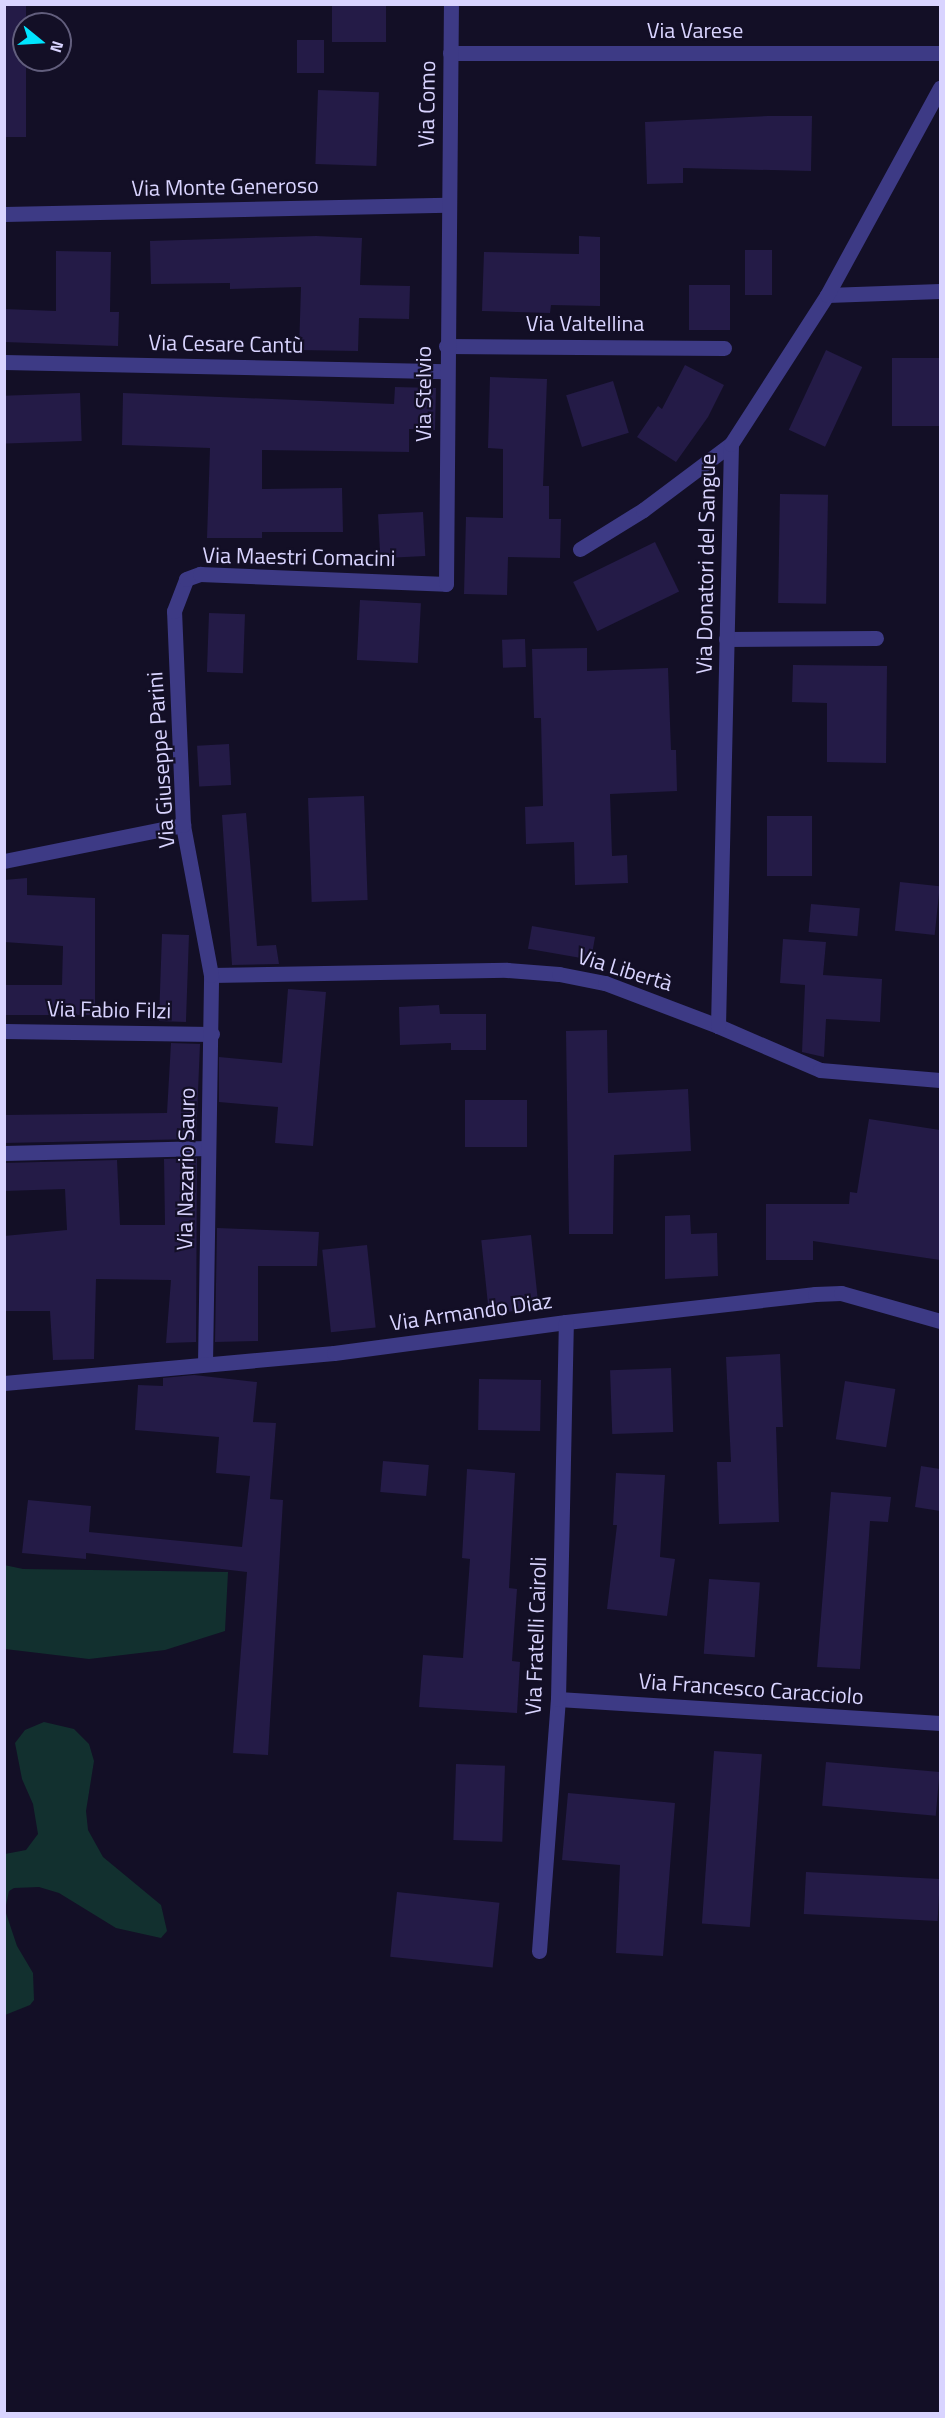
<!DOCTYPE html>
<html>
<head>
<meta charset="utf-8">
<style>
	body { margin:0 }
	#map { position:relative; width:945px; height:2418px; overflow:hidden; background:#130f26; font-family:"Titillium Web",sans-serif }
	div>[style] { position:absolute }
	.green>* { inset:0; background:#12302f }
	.building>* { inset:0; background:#241b47; transform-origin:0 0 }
	.minor>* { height:15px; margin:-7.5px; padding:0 7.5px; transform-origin:7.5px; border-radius:7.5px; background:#3d3a85 }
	span { translate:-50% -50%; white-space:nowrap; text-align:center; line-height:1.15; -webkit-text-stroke:4.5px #130f26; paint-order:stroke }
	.street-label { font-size:22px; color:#d9d4ff }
	.frame { position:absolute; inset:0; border:6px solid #d9d4ff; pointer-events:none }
	.north { position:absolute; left:12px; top:12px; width:60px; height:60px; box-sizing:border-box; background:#130f26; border:2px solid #625e7d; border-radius:50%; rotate:108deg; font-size:16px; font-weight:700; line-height:24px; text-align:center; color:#d9d4ff }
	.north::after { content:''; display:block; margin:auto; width:21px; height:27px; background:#00e5ff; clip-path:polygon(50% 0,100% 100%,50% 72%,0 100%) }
</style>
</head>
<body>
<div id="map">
	<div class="green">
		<i style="clip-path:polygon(4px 1565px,23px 1569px,228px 1572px,225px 1631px,165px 1650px,89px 1659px,5px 1649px)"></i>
		<i style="clip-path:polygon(44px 1722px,74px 1729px,89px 1744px,94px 1761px,86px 1811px,88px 1830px,103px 1857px,161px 1905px,167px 1931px,161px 1938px,116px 1928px,59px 1893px,39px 1887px,14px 1888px,9px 1891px,5px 1910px,17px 1946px,33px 1973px,34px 2000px,30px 2005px,5px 2015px,5px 1854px,26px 1850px,38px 1834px,33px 1804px,22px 1779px,15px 1743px,25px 1730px)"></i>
	</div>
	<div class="building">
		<i style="left:4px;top:4px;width:22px;height:133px"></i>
		<i style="left:332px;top:4px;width:54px;height:38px"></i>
		<i style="left:297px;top:40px;width:27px;height:33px"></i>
		<i style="left:318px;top:90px;width:61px;height:74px;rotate:2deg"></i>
		<i style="clip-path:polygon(768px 116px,812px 116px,811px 171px,683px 168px,683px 183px,647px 184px,645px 122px)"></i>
		<i style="clip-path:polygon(316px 236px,362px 238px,360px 285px,410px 286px,409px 319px,359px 318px,358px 351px,299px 350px,301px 287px,230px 289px,230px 283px,151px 284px,150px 241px)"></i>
		<i style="clip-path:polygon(579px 236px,600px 237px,600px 306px,551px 305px,550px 313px,482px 311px,484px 252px,579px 254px)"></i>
		<i style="left:772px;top:250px;width:45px;height:27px;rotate:90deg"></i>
		<i style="clip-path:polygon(56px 251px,111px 252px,110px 312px,119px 312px,118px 346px,4px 342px,4px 309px,56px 311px)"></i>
		<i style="left:689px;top:285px;width:41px;height:45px"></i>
		<i style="left:826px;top:350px;width:40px;height:88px;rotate:25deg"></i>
		<i style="left:892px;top:358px;width:48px;height:68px"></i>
		<i style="clip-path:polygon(685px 365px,724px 385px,708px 417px,676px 462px,637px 437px,658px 406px,662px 409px)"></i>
		<i style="clip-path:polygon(490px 377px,547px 379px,543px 486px,549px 486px,549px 519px,561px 519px,560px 558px,508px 557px,507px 595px,464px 594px,466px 517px,503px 518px,503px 449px,488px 448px)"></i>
		<i style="left:613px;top:381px;width:54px;height:49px;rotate:73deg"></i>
		<i style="clip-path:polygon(395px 387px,436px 388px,435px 430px,409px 429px,409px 452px,262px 450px,262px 489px,342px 488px,343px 532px,262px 532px,262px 538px,207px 538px,210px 448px,122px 445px,123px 393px,394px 404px)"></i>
		<i style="left:80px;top:393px;width:48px;height:76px;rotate:88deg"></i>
		<i style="left:780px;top:494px;width:48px;height:109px;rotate:1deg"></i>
		<i style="left:423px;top:512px;width:44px;height:45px;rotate:87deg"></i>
		<i style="left:655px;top:542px;width:55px;height:91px;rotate:64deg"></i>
		<i style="left:360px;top:600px;width:61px;height:60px;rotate:3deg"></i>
		<i style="left:209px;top:613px;width:36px;height:59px;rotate:2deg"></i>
		<i style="left:525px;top:639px;width:28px;height:23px;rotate:88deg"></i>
		<i style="clip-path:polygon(587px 648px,587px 671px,668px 668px,671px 750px,676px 750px,677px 791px,610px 794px,612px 856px,627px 855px,628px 883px,575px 885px,574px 842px,526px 844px,525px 807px,543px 806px,541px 718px,534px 718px,532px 649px)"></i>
		<i style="clip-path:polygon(793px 665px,887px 666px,886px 763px,827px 762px,827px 703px,792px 702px)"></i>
		<i style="left:229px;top:744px;width:41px;height:32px;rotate:87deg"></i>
		<i style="left:364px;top:796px;width:104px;height:56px;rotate:88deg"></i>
		<i style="clip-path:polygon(246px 813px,257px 946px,276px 945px,279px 964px,232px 965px,222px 815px)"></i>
		<i style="left:767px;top:816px;width:45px;height:60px"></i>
		<i style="clip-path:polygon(27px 878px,27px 895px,95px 898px,95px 1015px,4px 1015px,4px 985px,62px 985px,63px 946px,4px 942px,4px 880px)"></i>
		<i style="left:900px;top:882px;width:40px;height:49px;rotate:6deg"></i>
		<i style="left:811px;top:904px;width:49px;height:28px;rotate:5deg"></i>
		<i style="left:532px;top:926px;width:64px;height:23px;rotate:10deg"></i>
		<i style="left:162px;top:934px;width:27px;height:87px;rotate:2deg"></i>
		<i style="clip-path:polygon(783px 939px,826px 942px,823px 975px,882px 979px,880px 1022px,826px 1019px,824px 1057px,802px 1052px,805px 985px,780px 983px)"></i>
		<i style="clip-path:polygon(288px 989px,326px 992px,313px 1146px,275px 1143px,278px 1107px,219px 1102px,219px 1057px,282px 1063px)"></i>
		<i style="clip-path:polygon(439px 1005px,440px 1014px,486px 1014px,486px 1050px,451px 1050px,451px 1043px,400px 1045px,399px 1007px)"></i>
		<i style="clip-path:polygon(607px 1030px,608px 1093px,688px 1089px,691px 1151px,614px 1155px,613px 1234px,569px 1234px,566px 1031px)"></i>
		<i style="clip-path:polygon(171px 1043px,200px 1044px,196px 1139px,4px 1143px,4px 1115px,167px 1113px)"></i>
		<i style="left:527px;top:1100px;width:47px;height:62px;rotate:90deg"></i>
		<i style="clip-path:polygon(869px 1119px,940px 1130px,940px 1260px,813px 1241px,813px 1260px,766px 1260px,766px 1204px,849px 1204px,850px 1192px,857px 1193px)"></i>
		<i style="clip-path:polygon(197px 1158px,196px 1342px,166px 1343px,171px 1280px,96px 1279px,94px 1359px,53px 1360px,50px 1311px,4px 1311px,4px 1236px,67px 1230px,65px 1189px,4px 1191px,4px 1163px,117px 1160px,120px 1225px,165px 1225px,164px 1159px)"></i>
		<i style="clip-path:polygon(690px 1215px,691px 1234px,717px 1233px,718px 1276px,665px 1279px,665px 1216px)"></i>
		<i style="clip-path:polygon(217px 1228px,319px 1232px,317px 1266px,258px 1266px,258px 1341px,215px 1342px)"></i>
		<i style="left:531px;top:1235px;width:74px;height:50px;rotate:84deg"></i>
		<i style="left:367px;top:1245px;width:83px;height:45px;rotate:84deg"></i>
		<i style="clip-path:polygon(780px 1354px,783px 1427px,776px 1427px,779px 1522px,719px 1524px,717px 1462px,731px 1462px,726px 1357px)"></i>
		<i style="left:671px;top:1368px;width:64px;height:61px;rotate:88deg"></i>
		<i style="clip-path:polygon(194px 1375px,257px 1382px,253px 1422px,276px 1423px,270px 1499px,283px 1500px,268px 1755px,233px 1753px,247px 1572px,86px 1553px,86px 1559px,22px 1553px,28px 1500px,91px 1506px,89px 1532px,242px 1547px,250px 1476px,216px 1473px,219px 1437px,135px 1430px,138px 1385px,163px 1386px,163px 1378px)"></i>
		<i style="left:479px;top:1379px;width:62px;height:51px;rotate:1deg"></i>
		<i style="left:845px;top:1381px;width:51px;height:59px;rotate:9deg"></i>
		<i style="left:383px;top:1461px;width:46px;height:31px;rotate:5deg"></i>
		<i style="clip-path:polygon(921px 1466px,940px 1469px,940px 1511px,915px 1507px)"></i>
		<i style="clip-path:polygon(467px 1469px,515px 1473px,509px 1588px,517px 1589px,512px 1661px,520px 1662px,517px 1713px,419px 1707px,423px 1655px,463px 1658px,470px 1559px,462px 1558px)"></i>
		<i style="clip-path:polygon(616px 1473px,665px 1475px,660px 1557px,675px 1559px,667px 1616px,607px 1609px,617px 1525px,613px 1525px)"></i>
		<i style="clip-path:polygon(831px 1492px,891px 1497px,888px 1522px,870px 1521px,860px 1669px,817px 1667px)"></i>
		<i style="left:709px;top:1579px;width:51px;height:75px;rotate:4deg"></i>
		<i style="left:714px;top:1751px;width:48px;height:173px;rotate:4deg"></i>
		<i style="left:826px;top:1762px;width:114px;height:44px;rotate:5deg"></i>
		<i style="left:456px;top:1764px;width:49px;height:76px;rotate:2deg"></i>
		<i style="clip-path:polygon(568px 1793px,675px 1803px,663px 1956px,616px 1953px,620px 1865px,562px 1860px)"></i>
		<i style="left:806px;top:1872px;width:134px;height:42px;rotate:3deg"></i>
		<i style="left:397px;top:1892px;width:103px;height:65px;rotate:6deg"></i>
	</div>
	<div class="minor">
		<i style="left:450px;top:53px;width:490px"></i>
		<i style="left:4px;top:214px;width:443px;rotate:-1.2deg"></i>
		<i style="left:827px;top:295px;width:113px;rotate:-2deg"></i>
		<i style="left:446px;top:346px;width:278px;rotate:0.4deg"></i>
		<i style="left:4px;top:362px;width:442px;rotate:1.2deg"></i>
		<i style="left:580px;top:549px;width:74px;rotate:-31.8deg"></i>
		<i style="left:643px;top:510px;width:110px;rotate:-36.9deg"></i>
		<i style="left:726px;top:639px;width:150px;rotate:-0.4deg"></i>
		<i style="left:4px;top:861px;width:183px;rotate:-11.4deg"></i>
		<i style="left:211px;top:975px;width:296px;rotate:-1deg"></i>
		<i style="left:507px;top:970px;width:52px;rotate:4.4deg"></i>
		<i style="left:559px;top:974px;width:47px;rotate:11.1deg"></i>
		<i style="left:605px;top:983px;width:121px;rotate:20.8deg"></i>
		<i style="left:718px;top:1026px;width:111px;rotate:23.3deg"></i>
		<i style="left:820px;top:1070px;width:120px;rotate:4.8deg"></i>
		<i style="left:718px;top:1026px;width:582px;rotate:-88.72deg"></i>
		<i style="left:731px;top:444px;width:177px;rotate:-57.2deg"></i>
		<i style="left:827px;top:295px;width:236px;rotate:-61.4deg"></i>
		<i style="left:4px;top:1031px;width:208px;rotate:0.8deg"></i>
		<i style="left:4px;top:1153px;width:204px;rotate:-1.4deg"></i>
		<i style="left:205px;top:1364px;width:389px;rotate:-89.1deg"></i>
		<i style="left:211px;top:975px;width:153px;rotate:-100.6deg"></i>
		<i style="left:183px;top:825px;width:214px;rotate:-92.4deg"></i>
		<i style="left:174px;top:611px;width:34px;rotate:-69deg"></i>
		<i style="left:186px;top:579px;width:15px;rotate:-20deg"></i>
		<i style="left:200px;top:574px;width:246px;rotate:2.3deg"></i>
		<i style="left:446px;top:584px;width:580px;rotate:-89.51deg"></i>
		<i style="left:4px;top:1383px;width:331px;rotate:-5.2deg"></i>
		<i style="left:334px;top:1353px;width:234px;rotate:-7.6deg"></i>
		<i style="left:566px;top:1322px;width:251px;rotate:-6.4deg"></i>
		<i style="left:815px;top:1294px;width:26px;rotate:-2deg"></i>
		<i style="left:841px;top:1293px;width:103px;rotate:15.8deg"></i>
		<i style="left:558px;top:1699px;width:383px;rotate:3.6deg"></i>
		<i style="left:539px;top:1951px;width:253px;rotate:-85.7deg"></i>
		<i style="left:558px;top:1699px;width:377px;rotate:-88.8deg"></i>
	</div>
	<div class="street-label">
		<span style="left:695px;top:31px">Via Varese</span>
		<span style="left:427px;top:104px;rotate:-89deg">Via Como</span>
		<span style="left:225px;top:187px;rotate:-1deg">Via Monte Generoso</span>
		<span style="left:585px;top:324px">Via Valtellina</span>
		<span style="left:226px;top:344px;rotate:1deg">Via Cesare Cantù</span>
		<span style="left:424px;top:394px;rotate:-90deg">Via Stelvio</span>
		<span style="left:299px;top:557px;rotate:1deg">Via Maestri Comacini</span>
		<span style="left:706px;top:564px;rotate:-89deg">Via Donatori del Sangue</span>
		<span style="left:161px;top:760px;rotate:-94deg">Via Giuseppe Parini</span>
		<span style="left:625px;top:970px;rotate:17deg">Via Libertà</span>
		<span style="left:109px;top:1010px;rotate:1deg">Via Fabio Filzi</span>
		<span style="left:186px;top:1169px;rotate:-89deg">Via Nazario Sauro</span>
		<span style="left:471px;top:1312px;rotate:-8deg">Via Armando Diaz</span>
		<span style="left:536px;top:1636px;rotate:-88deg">Via Fratelli Cairoli</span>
		<span style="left:751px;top:1689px;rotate:4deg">Via Francesco Caracciolo</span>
	</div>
	<div class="frame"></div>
	<div class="north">N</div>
</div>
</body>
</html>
